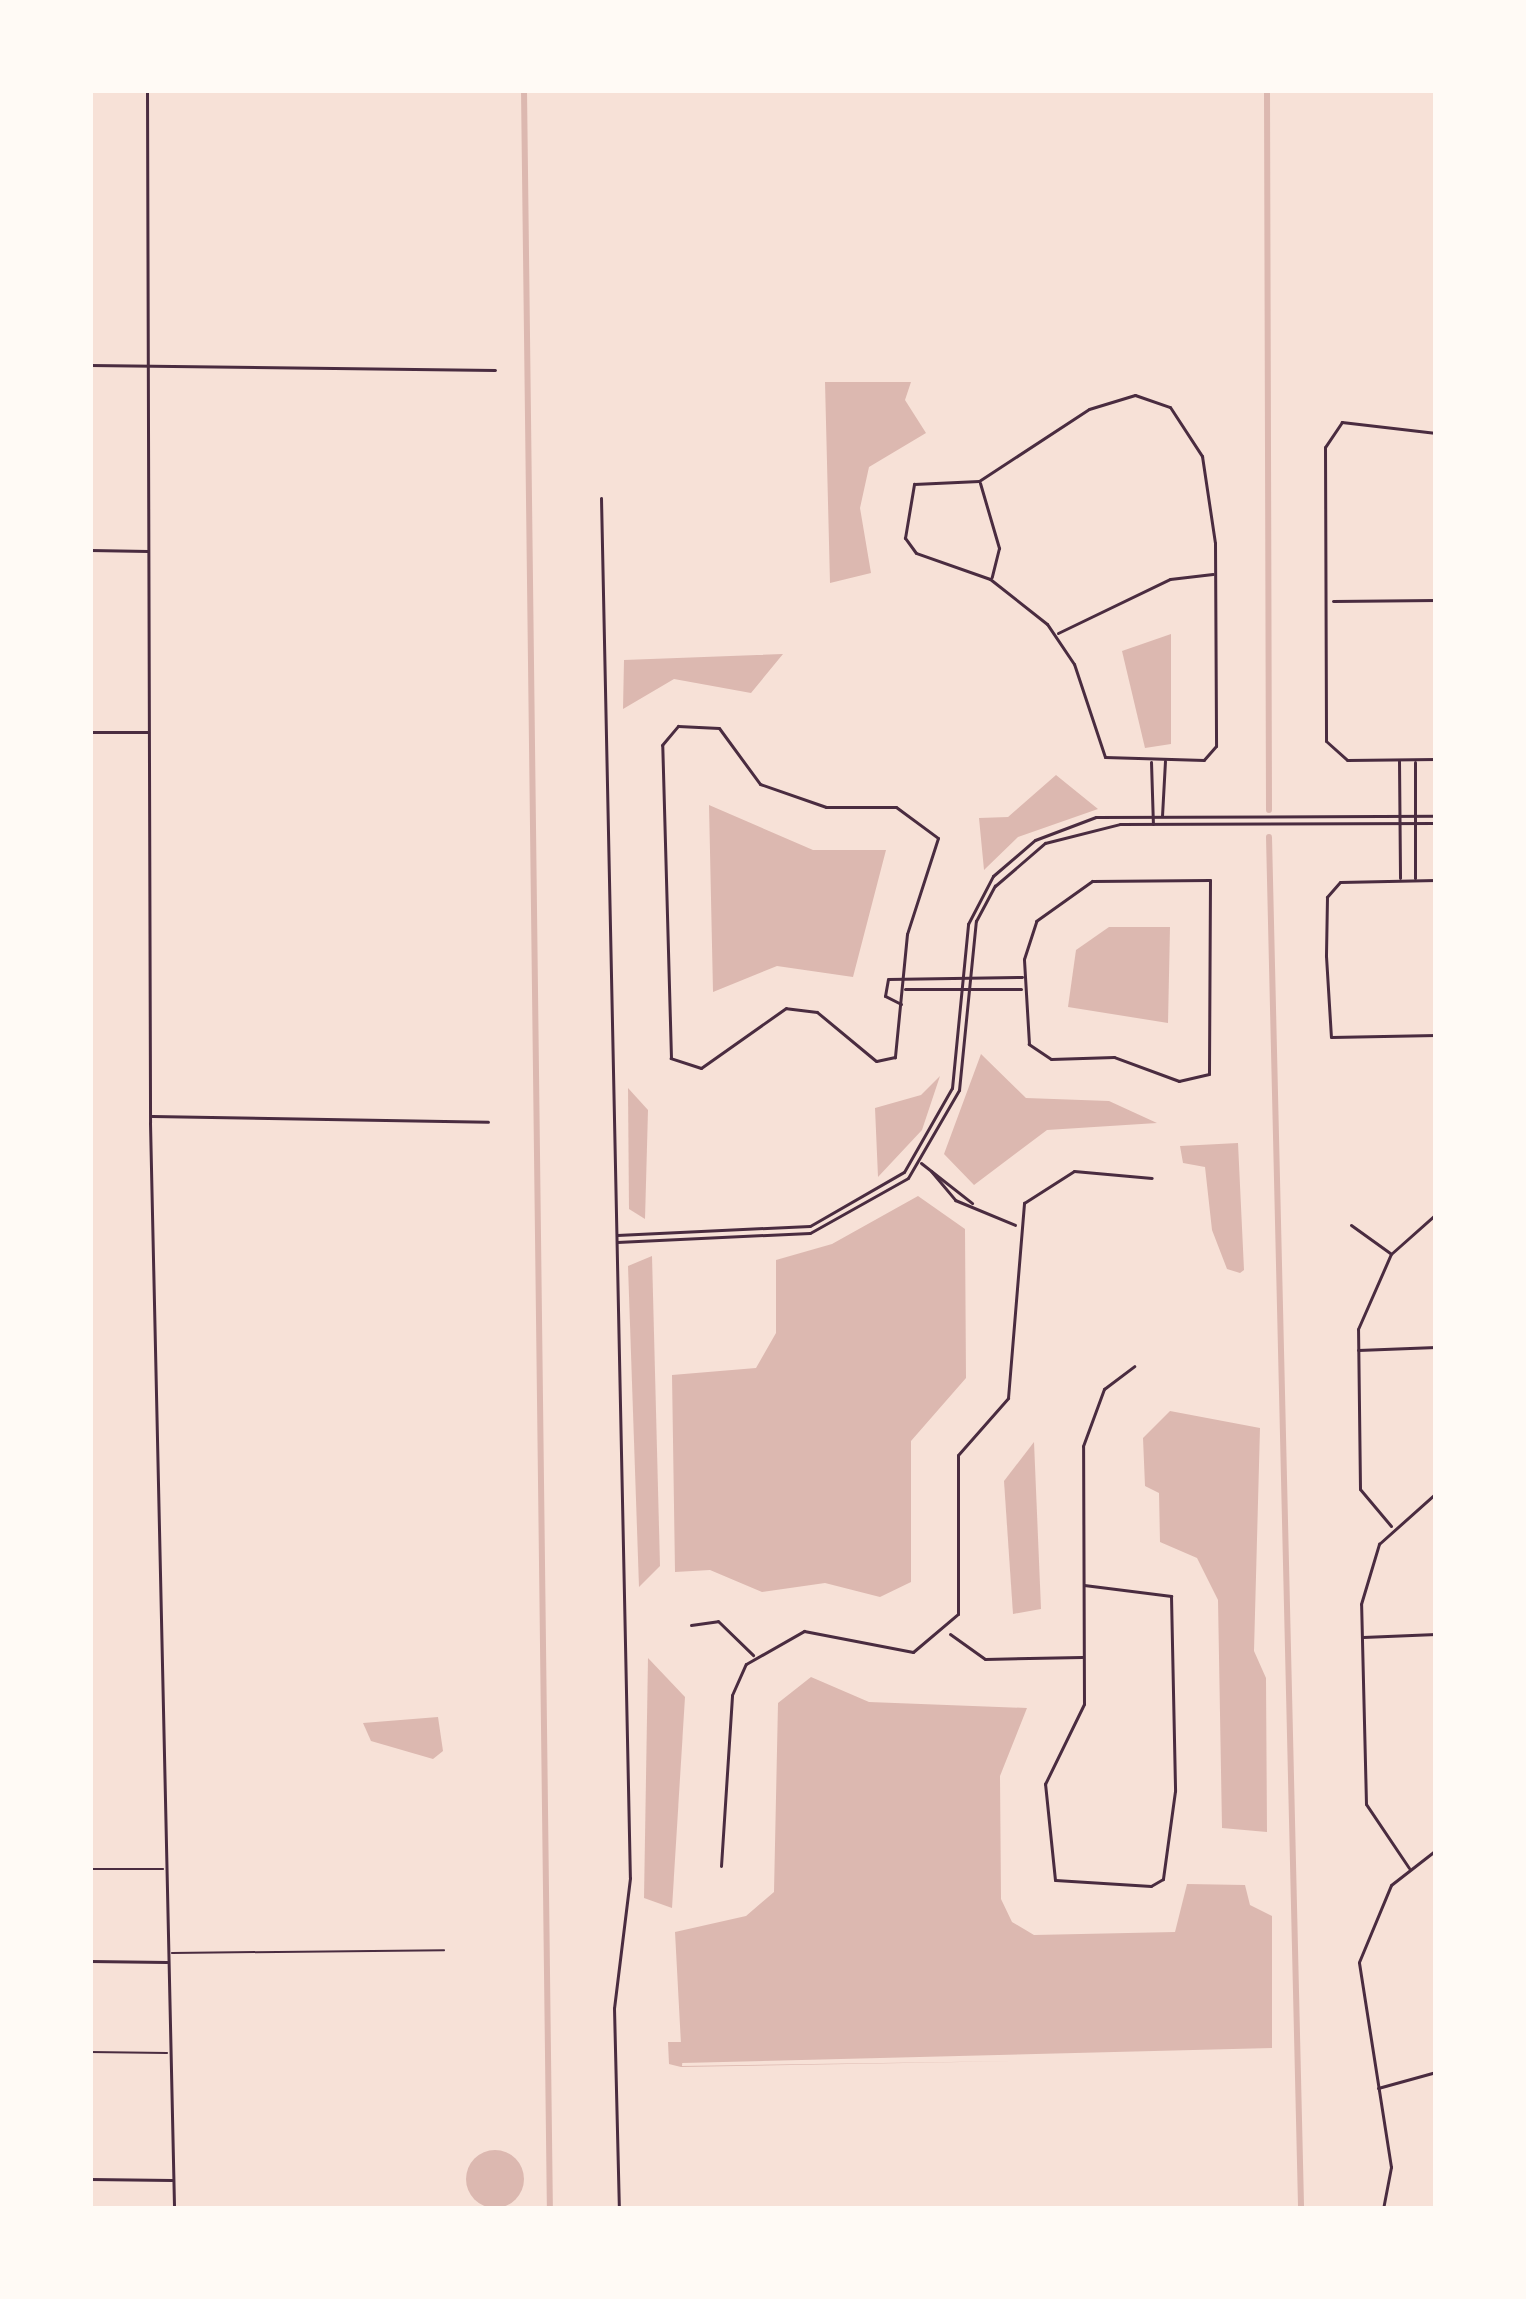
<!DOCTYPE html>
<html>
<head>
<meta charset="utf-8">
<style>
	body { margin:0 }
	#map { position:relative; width:1526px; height:2299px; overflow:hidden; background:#f7e1d7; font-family:"Roboto Serif",serif }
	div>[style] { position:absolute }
	.water>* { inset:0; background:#dcb8b0 }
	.round { border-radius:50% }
	.canal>* { height:6px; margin:-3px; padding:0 3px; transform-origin:3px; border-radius:3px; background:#dcb8b0 }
	.service>* { height:1.5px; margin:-0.75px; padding:0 0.75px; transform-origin:0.75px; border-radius:0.75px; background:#4a2c40 }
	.minor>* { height:3px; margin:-1.5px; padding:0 1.5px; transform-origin:1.5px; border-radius:1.5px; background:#4a2c40 }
	.tertiary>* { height:3px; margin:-1.5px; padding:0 1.5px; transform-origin:1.5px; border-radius:1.5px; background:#4a2c40 }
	span { translate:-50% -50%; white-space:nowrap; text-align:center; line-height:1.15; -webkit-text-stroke:9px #fffaf5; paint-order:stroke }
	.frame { position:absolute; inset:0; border:93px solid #fffaf5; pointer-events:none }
</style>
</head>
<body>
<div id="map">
	<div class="water">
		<i style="clip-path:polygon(825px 382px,911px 382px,905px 400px,926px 433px,869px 467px,860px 508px,871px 573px,830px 583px)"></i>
		<i style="clip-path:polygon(1171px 634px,1171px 744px,1145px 748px,1122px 651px)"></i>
		<i style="clip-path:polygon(783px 654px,751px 693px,674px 679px,623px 709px,624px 660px)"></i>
		<i style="clip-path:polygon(1056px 775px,1098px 809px,1018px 837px,984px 870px,979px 818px,1008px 817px)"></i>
		<i style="clip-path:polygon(709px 805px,813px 850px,886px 850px,853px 977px,777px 966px,713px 992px)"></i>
		<i style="clip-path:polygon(1109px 927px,1170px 927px,1168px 1023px,1068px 1007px,1076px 950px)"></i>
		<i style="clip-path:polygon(981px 1054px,1026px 1098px,1109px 1101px,1157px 1123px,1047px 1130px,974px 1185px,944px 1154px)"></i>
		<i style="clip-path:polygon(940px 1076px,922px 1130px,878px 1177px,875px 1108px,921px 1095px)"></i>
		<i style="clip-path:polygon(628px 1088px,648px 1110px,645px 1219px,629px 1209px)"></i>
		<i style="clip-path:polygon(1238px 1143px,1244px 1270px,1240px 1273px,1227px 1269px,1212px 1230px,1205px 1167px,1183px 1163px,1180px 1146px)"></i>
		<i style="clip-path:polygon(918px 1196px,965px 1229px,966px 1378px,911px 1441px,911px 1582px,880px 1597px,825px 1583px,762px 1592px,710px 1570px,675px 1572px,672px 1375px,756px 1368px,776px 1333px,776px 1260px,832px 1244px)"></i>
		<i style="clip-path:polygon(652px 1256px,660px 1566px,639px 1587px,628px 1266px)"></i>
		<i style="clip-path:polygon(1170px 1411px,1260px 1428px,1254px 1651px,1266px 1678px,1267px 1832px,1222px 1828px,1218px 1600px,1197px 1558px,1160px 1542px,1159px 1493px,1145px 1486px,1143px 1438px)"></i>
		<i style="clip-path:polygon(1034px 1442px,1041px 1609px,1013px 1614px,1004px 1481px)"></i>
		<i style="clip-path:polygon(648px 1658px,685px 1697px,672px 1908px,644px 1898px)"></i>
		<i style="clip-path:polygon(811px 1677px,869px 1702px,1027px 1708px,1000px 1776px,1001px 1899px,1012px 1922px,1034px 1935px,1175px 1932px,1187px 1884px,1245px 1885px,1250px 1905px,1272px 1916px,1272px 2048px,682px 2063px,675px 1932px,746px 1916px,774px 1892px,778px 1703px)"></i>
		<i style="clip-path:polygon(438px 1717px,443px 1751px,433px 1759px,371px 1741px,363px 1723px)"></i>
		<i style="clip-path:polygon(668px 2042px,684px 2042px,682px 2066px,1077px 2060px,681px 2067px,669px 2064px)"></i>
		<i class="round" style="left:466px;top:2150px;width:58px;height:58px"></i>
	</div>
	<div class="canal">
		<i style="left:524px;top:90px;width:2119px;rotate:89.3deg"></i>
		<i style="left:1267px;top:90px;width:720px;rotate:89.84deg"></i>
		<i style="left:1269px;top:837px;width:1372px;rotate:88.66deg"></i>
	</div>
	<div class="service">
		<i style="left:90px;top:1869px;width:73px"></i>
		<i style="left:172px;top:1953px;width:272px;rotate:-0.6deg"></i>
		<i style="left:90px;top:2052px;width:77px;rotate:0.7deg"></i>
	</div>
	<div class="minor">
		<i style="left:90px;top:365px;width:405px;rotate:0.7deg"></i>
		<i style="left:1135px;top:395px;width:37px;rotate:19deg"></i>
		<i style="left:1170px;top:407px;width:59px;rotate:56.9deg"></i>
		<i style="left:1202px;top:456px;width:88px;rotate:81.5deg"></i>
		<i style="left:1215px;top:543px;width:203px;rotate:89.7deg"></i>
		<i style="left:1216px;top:746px;width:18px;rotate:131deg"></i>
		<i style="left:1204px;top:760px;width:99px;rotate:-178.3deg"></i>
		<i style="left:1105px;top:757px;width:98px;rotate:-108.4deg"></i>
		<i style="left:1074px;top:664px;width:48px;rotate:-124deg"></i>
		<i style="left:1047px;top:624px;width:73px;rotate:-141.7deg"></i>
		<i style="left:990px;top:579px;width:78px;rotate:-160.6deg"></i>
		<i style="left:916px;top:553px;width:19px;rotate:-126deg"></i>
		<i style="left:905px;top:538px;width:55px;rotate:-80.5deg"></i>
		<i style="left:914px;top:484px;width:65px;rotate:-2.6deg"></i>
		<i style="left:979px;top:481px;width:131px;rotate:-33.2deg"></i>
		<i style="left:1089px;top:409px;width:48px;rotate:-16.9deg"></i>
		<i style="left:1436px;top:433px;width:95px;rotate:-173.3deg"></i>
		<i style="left:1342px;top:422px;width:30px;rotate:124deg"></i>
		<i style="left:1325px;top:447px;width:294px;rotate:89.8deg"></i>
		<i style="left:1326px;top:741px;width:28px;rotate:42deg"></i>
		<i style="left:1347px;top:760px;width:89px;rotate:-0.6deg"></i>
		<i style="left:980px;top:483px;width:68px;rotate:73.7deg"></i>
		<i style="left:999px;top:548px;width:30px;rotate:104deg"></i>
		<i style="left:601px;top:498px;width:1380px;rotate:88.8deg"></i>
		<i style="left:630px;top:1878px;width:131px;rotate:97deg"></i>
		<i style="left:614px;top:2008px;width:201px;rotate:88.6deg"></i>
		<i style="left:90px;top:550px;width:58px;rotate:1deg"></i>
		<i style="left:1333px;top:601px;width:103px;rotate:-0.6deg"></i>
		<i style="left:1058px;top:633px;width:124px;rotate:-25.7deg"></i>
		<i style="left:1170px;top:579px;width:43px;rotate:-6.6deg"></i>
		<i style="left:719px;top:728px;width:69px;rotate:53.8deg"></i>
		<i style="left:760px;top:784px;width:70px;rotate:19.2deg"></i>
		<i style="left:826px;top:807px;width:70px"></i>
		<i style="left:896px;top:807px;width:52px;rotate:36.4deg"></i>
		<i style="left:938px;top:838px;width:101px;rotate:107.9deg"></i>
		<i style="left:907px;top:934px;width:124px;rotate:95.6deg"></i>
		<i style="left:895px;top:1057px;width:19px;rotate:168deg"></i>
		<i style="left:876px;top:1061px;width:77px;rotate:-140.3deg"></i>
		<i style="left:817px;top:1012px;width:31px;rotate:-173deg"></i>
		<i style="left:786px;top:1008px;width:104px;rotate:144.8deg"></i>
		<i style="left:701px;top:1068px;width:32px;rotate:-162deg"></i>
		<i style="left:671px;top:1058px;width:313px;rotate:-91.6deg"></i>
		<i style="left:662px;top:745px;width:25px;rotate:-50deg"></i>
		<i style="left:678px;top:726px;width:41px;rotate:2.8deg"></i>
		<i style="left:90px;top:732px;width:58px"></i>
		<i style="left:1399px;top:761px;width:117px;rotate:89.5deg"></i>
		<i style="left:1151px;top:762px;width:62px;rotate:88.2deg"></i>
		<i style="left:1415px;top:762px;width:116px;rotate:90deg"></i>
		<i style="left:1162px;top:816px;width:55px;rotate:-86.9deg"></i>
		<i style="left:1210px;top:880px;width:194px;rotate:90.3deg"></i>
		<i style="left:1209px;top:1074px;width:31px;rotate:167deg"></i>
		<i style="left:1179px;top:1081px;width:69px;rotate:-159.7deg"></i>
		<i style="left:1114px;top:1057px;width:63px;rotate:178.2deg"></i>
		<i style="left:1051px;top:1059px;width:27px;rotate:-146deg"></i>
		<i style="left:1029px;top:1044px;width:85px;rotate:-93.4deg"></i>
		<i style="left:1024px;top:959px;width:40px;rotate:-72deg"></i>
		<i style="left:1036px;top:921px;width:69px;rotate:-35.5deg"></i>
		<i style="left:1092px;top:881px;width:118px;rotate:-0.5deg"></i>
		<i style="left:1436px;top:880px;width:96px;rotate:178.8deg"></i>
		<i style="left:1340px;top:882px;width:20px;rotate:131deg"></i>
		<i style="left:1327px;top:897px;width:59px;rotate:91deg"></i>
		<i style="left:1326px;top:956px;width:81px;rotate:86.5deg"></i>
		<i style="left:1331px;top:1037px;width:105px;rotate:-1.1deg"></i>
		<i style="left:905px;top:989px;width:116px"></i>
		<i style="left:901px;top:1004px;width:18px;rotate:-153deg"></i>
		<i style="left:885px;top:996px;width:17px;rotate:-80deg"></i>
		<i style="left:888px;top:979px;width:134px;rotate:-0.9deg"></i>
		<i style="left:152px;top:1116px;width:336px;rotate:1deg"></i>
		<i style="left:921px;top:1163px;width:65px;rotate:38.1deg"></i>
		<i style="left:931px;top:1171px;width:38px;rotate:50deg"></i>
		<i style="left:955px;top:1200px;width:65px;rotate:22.6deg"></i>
		<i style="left:1351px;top:1225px;width:48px;rotate:35.7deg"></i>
		<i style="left:617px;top:1235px;width:193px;rotate:-2.7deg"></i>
		<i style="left:810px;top:1226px;width:108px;rotate:-29.9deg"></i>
		<i style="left:904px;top:1172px;width:97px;rotate:-60.3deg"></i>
		<i style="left:952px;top:1088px;width:165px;rotate:-84.4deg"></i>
		<i style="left:968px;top:924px;width:54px;rotate:-62.5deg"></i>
		<i style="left:993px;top:876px;width:55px;rotate:-40.6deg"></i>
		<i style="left:1035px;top:840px;width:65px;rotate:-20.7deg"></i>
		<i style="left:1096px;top:817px;width:340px;rotate:-0.2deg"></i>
		<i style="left:617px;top:1242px;width:193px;rotate:-2.7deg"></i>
		<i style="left:810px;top:1233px;width:112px;rotate:-29.3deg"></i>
		<i style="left:908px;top:1178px;width:102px;rotate:-59.9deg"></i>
		<i style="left:959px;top:1090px;width:170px;rotate:-84.3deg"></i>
		<i style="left:976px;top:921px;width:40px;rotate:-62deg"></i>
		<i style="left:995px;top:886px;width:66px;rotate:-40.7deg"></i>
		<i style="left:1045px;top:843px;width:77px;rotate:-14.2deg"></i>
		<i style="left:1120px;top:824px;width:316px;rotate:-0.2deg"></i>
		<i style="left:1358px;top:1350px;width:78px;rotate:-2.2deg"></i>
		<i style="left:1391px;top:1526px;width:48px;rotate:-130deg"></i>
		<i style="left:1360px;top:1489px;width:160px;rotate:-90.7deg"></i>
		<i style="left:1358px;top:1329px;width:82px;rotate:-66.3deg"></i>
		<i style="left:1391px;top:1254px;width:60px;rotate:-41.6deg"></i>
		<i style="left:1084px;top:1585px;width:88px;rotate:7.2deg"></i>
		<i style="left:1171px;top:1596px;width:195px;rotate:88.8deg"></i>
		<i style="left:1175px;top:1791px;width:89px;rotate:97.8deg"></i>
		<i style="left:1163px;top:1879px;width:14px;rotate:150deg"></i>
		<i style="left:1151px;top:1886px;width:96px;rotate:-176.4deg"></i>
		<i style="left:1055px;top:1880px;width:97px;rotate:-95.9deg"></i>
		<i style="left:1045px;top:1784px;width:89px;rotate:-64deg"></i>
		<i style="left:1084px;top:1704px;width:258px;rotate:-90.2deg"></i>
		<i style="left:1083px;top:1446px;width:61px;rotate:-69.8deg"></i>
		<i style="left:1104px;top:1389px;width:38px;rotate:-37deg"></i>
		<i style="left:691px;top:1625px;width:27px;rotate:-8deg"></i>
		<i style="left:718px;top:1621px;width:49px;rotate:44.2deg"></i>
		<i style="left:950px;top:1634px;width:43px;rotate:35.5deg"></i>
		<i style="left:985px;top:1659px;width:97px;rotate:-1.2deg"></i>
		<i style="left:1363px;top:1637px;width:73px;rotate:-2.4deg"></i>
		<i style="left:721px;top:1866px;width:171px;rotate:-86.3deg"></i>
		<i style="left:732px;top:1695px;width:34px;rotate:-66deg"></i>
		<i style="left:746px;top:1664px;width:67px;rotate:-29.6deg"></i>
		<i style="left:804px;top:1631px;width:111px;rotate:10.9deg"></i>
		<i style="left:913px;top:1652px;width:59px;rotate:-40.2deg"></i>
		<i style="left:958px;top:1614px;width:159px;rotate:-90deg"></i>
		<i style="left:958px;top:1455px;width:76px;rotate:-48.7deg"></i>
		<i style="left:1008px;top:1398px;width:196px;rotate:-85.3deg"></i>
		<i style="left:1024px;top:1203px;width:59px;rotate:-32.6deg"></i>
		<i style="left:1074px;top:1171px;width:78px;rotate:5.1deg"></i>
		<i style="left:1409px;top:1868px;width:77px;rotate:-123.9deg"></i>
		<i style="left:1366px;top:1804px;width:200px;rotate:-91.4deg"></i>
		<i style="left:1361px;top:1604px;width:63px;rotate:-73.3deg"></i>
		<i style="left:1379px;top:1544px;width:76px;rotate:-41.8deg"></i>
		<i style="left:90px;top:1961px;width:77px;rotate:0.7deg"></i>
		<i style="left:1378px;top:2088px;width:60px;rotate:-15.4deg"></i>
		<i style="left:90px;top:2179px;width:82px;rotate:0.7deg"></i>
		<i style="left:1383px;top:2209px;width:43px;rotate:-79.2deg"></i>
		<i style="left:1391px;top:2167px;width:207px;rotate:-98.9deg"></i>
		<i style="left:1359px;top:1962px;width:83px;rotate:-67.4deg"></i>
		<i style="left:1391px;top:1885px;width:57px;rotate:-37.9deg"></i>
	</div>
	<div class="tertiary">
		<i style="left:147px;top:90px;width:1033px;rotate:89.83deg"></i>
		<i style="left:150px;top:1123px;width:1086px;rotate:88.73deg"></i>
	</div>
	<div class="frame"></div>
</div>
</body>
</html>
